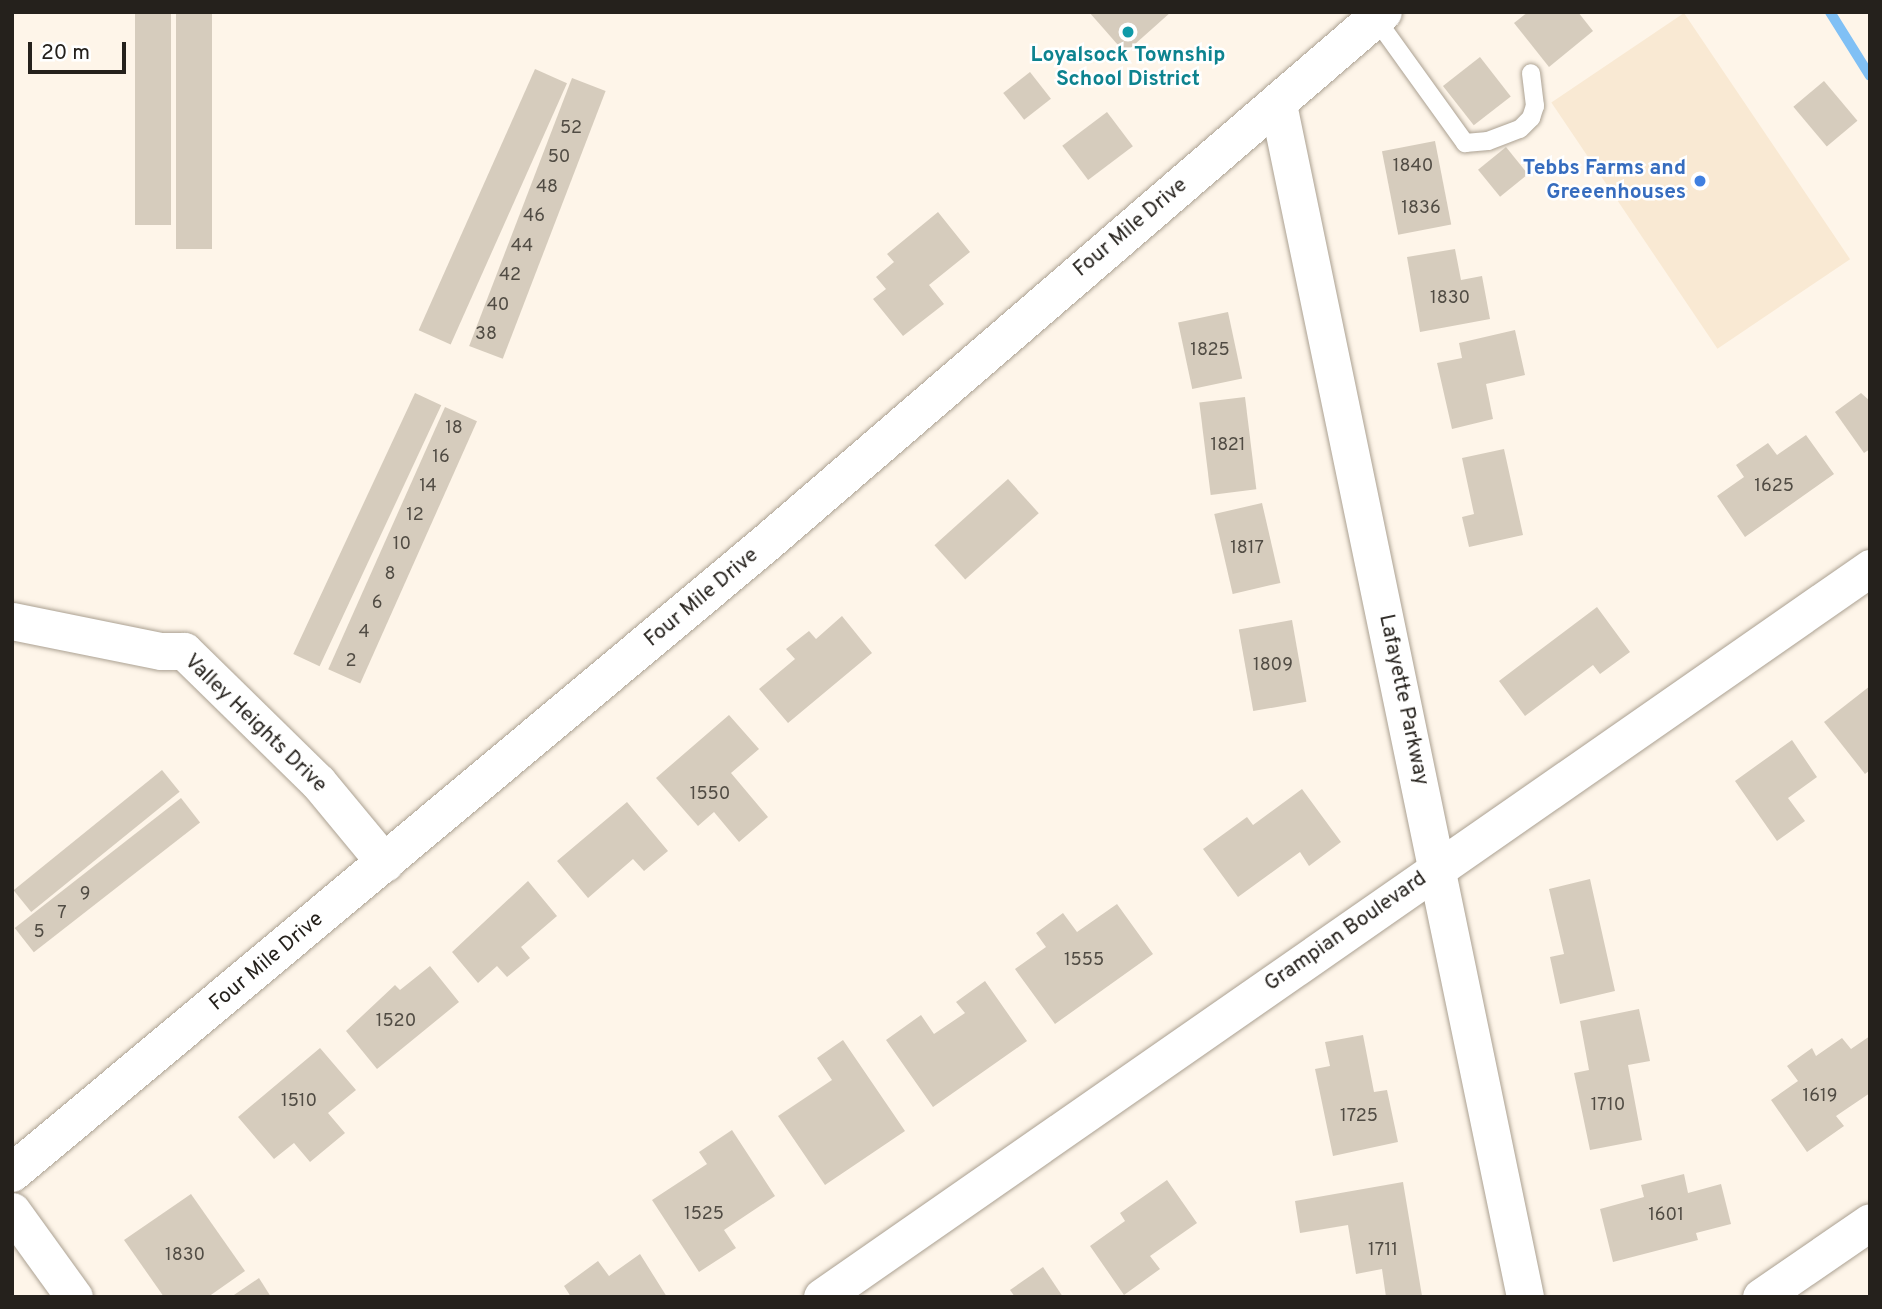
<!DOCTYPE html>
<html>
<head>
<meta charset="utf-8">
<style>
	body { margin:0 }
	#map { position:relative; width:1882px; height:1309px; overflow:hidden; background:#fef5e9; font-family:Overpass,sans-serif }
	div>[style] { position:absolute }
	.built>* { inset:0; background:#f9e9d3; transform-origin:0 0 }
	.stream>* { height:10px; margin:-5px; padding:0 5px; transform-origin:5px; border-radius:5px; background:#80c0f5 }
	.building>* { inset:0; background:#d6ccbd; transform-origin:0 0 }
	.roads { filter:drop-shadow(0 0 2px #aba192) drop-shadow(0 0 2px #aba192) }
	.lane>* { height:18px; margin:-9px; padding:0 9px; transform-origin:9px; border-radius:9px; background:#fff }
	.street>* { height:37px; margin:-18.5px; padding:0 18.5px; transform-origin:18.5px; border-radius:18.5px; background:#fff }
	.secondary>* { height:38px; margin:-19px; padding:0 19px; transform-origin:19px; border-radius:19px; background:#fff }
	.dots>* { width:19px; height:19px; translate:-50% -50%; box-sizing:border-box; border:4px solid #fff; border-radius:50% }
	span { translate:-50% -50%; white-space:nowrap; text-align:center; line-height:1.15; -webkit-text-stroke:5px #fff; paint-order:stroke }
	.number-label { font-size:18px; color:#514c44 }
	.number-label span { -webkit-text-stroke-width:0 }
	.culture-label { font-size:21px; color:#0d838f; font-weight:700 }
	.shop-label { font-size:21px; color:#366cbe; font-weight:700 }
	.right { translate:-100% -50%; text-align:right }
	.street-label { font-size:21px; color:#25211c }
	.frame { position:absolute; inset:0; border:14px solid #25211c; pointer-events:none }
	.scale { position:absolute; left:28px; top:42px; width:98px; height:32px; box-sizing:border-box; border:4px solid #25211c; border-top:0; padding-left:9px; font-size:21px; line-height:24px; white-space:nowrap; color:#25211c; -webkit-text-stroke:5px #fff; paint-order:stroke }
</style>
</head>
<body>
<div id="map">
	<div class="built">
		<i style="left:1684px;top:13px;width:297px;height:160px;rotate:56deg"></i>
	</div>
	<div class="stream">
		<i style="left:1830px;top:12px;width:75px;rotate:58deg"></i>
	</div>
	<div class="building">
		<i style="left:135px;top:12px;width:36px;height:213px"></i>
		<i style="left:176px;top:12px;width:36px;height:237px"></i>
		<i style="clip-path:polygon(1089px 12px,1171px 12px,1125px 53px)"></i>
		<i style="clip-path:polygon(1528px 12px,1578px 12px,1593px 31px,1549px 67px,1514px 23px)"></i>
		<i style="left:1480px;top:57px;width:50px;height:47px;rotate:52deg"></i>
		<i style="left:535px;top:69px;width:35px;height:286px;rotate:24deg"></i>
		<i style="left:1030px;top:72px;width:34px;height:34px;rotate:52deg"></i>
		<i style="left:572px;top:78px;width:36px;height:287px;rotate:21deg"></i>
		<i style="left:1824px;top:81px;width:52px;height:40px;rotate:50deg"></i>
		<i style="left:1107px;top:112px;width:43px;height:56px;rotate:53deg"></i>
		<i style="left:1435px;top:141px;width:85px;height:54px;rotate:79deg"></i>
		<i style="left:1506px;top:147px;width:35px;height:36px;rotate:51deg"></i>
		<i style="clip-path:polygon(938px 212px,970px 252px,929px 285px,944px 304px,903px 336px,873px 299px,886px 289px,876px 277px,894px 262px,887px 254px)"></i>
		<i style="clip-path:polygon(1455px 249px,1461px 280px,1482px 276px,1490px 319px,1420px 332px,1407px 257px)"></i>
		<i style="left:1228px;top:312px;width:68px;height:51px;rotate:78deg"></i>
		<i style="clip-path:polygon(1515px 330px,1525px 375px,1486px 384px,1493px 419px,1452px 429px,1437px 363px,1462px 358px,1459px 343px)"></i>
		<i style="left:415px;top:393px;width:29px;height:288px;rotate:25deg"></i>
		<i style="clip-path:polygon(1861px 393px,1870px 401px,1870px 449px,1864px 453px,1835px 412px)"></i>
		<i style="left:1245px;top:397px;width:93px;height:46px;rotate:83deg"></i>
		<i style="left:445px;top:407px;width:35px;height:287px;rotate:24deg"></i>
		<i style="clip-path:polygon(1806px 435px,1834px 474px,1745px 537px,1717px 496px,1744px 477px,1736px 465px,1768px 443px,1777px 455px)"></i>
		<i style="clip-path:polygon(1504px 449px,1523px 535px,1469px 547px,1462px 517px,1474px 514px,1462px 458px)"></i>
		<i style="left:1008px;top:479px;width:46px;height:99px;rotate:48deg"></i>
		<i style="left:1262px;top:503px;width:82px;height:49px;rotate:77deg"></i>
		<i style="clip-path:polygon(1597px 607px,1630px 652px,1600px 674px,1593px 665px,1525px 716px,1499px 681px)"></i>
		<i style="clip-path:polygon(842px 616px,872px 653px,788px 723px,759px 689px,795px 659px,786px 649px,809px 631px,816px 639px)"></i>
		<i style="left:1292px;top:620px;width:83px;height:54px;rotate:80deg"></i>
		<i style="clip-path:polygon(1870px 686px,1870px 770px,1865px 774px,1824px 722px)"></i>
		<i style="clip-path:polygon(729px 715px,759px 749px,731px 773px,768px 817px,739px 842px,714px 812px,698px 826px,656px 778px)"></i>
		<i style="clip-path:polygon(1792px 740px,1817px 777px,1788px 798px,1805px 821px,1777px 841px,1735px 781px)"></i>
		<i style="left:162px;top:770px;width:28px;height:191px;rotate:51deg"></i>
		<i style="clip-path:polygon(1302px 789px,1341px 842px,1309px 866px,1300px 852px,1238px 897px,1203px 849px,1247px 817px,1253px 825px)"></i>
		<i style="left:181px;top:798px;width:31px;height:211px;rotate:52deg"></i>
		<i style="clip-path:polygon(627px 802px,668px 851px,644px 871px,633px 859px,588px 898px,557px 861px)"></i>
		<i style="clip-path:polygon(1590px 879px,1615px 991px,1560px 1004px,1550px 957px,1564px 954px,1549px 889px)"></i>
		<i style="clip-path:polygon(528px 881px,557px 916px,521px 947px,530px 958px,507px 977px,497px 966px,478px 983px,452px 952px)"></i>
		<i style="clip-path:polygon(1117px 904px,1153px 954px,1055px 1024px,1015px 969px,1046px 947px,1036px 933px,1063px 913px,1077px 932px)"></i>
		<i style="clip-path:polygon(430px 966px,459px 1002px,377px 1069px,346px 1031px,395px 985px,400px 990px)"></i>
		<i style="clip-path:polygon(985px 981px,1027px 1041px,933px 1107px,886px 1040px,921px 1015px,934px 1034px,965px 1013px,956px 1002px)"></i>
		<i style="clip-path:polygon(1639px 1009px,1650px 1061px,1628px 1065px,1642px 1140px,1590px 1150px,1574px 1073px,1589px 1070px,1580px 1021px)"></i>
		<i style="clip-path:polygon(1363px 1035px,1374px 1092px,1387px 1090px,1398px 1142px,1333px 1156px,1315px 1069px,1330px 1066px,1325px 1042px)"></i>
		<i style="clip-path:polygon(1870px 1036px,1870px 1093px,1836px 1116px,1844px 1126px,1807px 1152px,1771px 1100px,1798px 1081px,1787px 1066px,1812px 1048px,1816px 1056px,1842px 1038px,1851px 1049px)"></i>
		<i style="clip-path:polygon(843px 1040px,905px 1131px,825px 1185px,778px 1116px,832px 1080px,817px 1058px)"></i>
		<i style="clip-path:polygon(320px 1048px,356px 1090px,328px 1113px,345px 1133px,310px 1162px,294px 1143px,274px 1159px,238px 1117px)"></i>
		<i style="clip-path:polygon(732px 1130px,775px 1196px,724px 1230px,736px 1248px,699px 1272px,652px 1200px,707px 1164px,699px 1152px)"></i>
		<i style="clip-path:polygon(1684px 1174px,1688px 1193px,1721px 1184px,1731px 1224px,1696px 1233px,1698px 1240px,1613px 1262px,1600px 1209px,1644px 1197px,1641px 1185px)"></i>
		<i style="clip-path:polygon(1167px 1180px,1197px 1223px,1150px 1256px,1160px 1269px,1124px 1295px,1090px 1246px,1125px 1221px,1120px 1213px)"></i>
		<i style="clip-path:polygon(1403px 1182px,1422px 1296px,1420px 1297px,1386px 1297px,1382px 1269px,1356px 1274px,1348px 1225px,1300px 1233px,1295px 1201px)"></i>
		<i style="clip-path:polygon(191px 1194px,245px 1271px,208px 1297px,164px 1297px,124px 1240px)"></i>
		<i style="clip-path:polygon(640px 1254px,667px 1297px,571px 1297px,564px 1286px,598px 1261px,609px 1276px)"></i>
		<i style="clip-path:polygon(1043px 1267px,1063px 1297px,1015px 1297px,1010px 1290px)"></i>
		<i style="clip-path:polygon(259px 1278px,271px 1297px,231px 1297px)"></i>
	</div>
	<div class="roads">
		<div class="lane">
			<i style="left:1376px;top:19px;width:153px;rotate:54.3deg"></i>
			<i style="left:1465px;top:143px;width:23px;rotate:-5deg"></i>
			<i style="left:1488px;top:141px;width:34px;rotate:-21deg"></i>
			<i style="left:1520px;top:129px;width:16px;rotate:-45deg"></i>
			<i style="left:1531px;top:118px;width:13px;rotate:-72deg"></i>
			<i style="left:1535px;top:106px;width:33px;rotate:-97deg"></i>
		</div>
		<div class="street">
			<i style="left:1278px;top:104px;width:1218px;rotate:78.3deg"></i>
			<i style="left:12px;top:621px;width:152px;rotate:11.4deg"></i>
			<i style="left:161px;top:651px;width:23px"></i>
			<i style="left:184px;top:651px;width:187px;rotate:44.4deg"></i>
			<i style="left:318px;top:782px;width:105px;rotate:50.4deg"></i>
			<i style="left:12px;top:1211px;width:106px;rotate:54.2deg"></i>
			<i style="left:822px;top:1297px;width:1277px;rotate:-34.82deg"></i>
			<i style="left:1761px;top:1297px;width:132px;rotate:-34.5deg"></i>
		</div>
		<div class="secondary">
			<i style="left:12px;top:1173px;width:978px;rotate:-39.86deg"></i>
			<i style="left:763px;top:546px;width:818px;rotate:-40.74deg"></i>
		</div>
	</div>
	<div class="dots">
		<i style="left:1128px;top:32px;background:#0f9aa8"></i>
		<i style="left:1700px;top:181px;background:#3f7fe0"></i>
	</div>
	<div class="number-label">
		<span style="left:571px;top:129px">52</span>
		<span style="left:559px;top:158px">50</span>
		<span style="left:1413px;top:167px">1840</span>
		<span style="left:547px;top:188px">48</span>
		<span style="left:1421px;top:209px">1836</span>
		<span style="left:534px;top:217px">46</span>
		<span style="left:522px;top:247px">44</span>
		<span style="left:510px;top:276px">42</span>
		<span style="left:1450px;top:299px">1830</span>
		<span style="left:498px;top:306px">40</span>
		<span style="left:486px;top:335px">38</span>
		<span style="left:1210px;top:351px">1825</span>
		<span style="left:454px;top:429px">18</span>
		<span style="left:1228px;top:446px">1821</span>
		<span style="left:441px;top:458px">16</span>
		<span style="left:428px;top:487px">14</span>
		<span style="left:1774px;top:487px">1625</span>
		<span style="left:415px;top:516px">12</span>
		<span style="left:402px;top:545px">10</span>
		<span style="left:1247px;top:549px">1817</span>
		<span style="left:390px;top:575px">8</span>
		<span style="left:377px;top:604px">6</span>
		<span style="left:364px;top:633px">4</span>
		<span style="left:351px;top:662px">2</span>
		<span style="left:1273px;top:666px">1809</span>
		<span style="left:710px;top:795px">1550</span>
		<span style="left:85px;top:895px">9</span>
		<span style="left:62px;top:914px">7</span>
		<span style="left:39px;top:933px">5</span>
		<span style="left:1084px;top:961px">1555</span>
		<span style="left:396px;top:1022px">1520</span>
		<span style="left:1820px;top:1097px">1619</span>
		<span style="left:299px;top:1102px">1510</span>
		<span style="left:1608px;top:1106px">1710</span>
		<span style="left:1359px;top:1117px">1725</span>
		<span style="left:704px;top:1215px">1525</span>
		<span style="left:1666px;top:1216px">1601</span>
		<span style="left:1383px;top:1251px">1711</span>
		<span style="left:185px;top:1256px">1830</span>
	</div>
	<div class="culture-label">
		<span style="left:1128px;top:68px">Loyalsock Township<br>School District</span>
	</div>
	<div class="shop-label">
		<span class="right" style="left:1686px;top:181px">Tebbs Farms and<br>Greeenhouses</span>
	</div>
	<div class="street-label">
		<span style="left:1131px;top:228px;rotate:-40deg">Four Mile Drive</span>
		<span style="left:702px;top:598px;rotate:-40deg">Four Mile Drive</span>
		<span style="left:1403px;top:700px;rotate:78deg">Lafayette Parkway</span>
		<span style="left:255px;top:724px;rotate:44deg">Valley Heights Drive</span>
		<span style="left:1346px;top:932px;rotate:-35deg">Grampian Boulevard</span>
		<span style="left:267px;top:962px;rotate:-40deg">Four Mile Drive</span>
	</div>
	<div class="frame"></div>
	<div class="scale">20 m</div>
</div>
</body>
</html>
